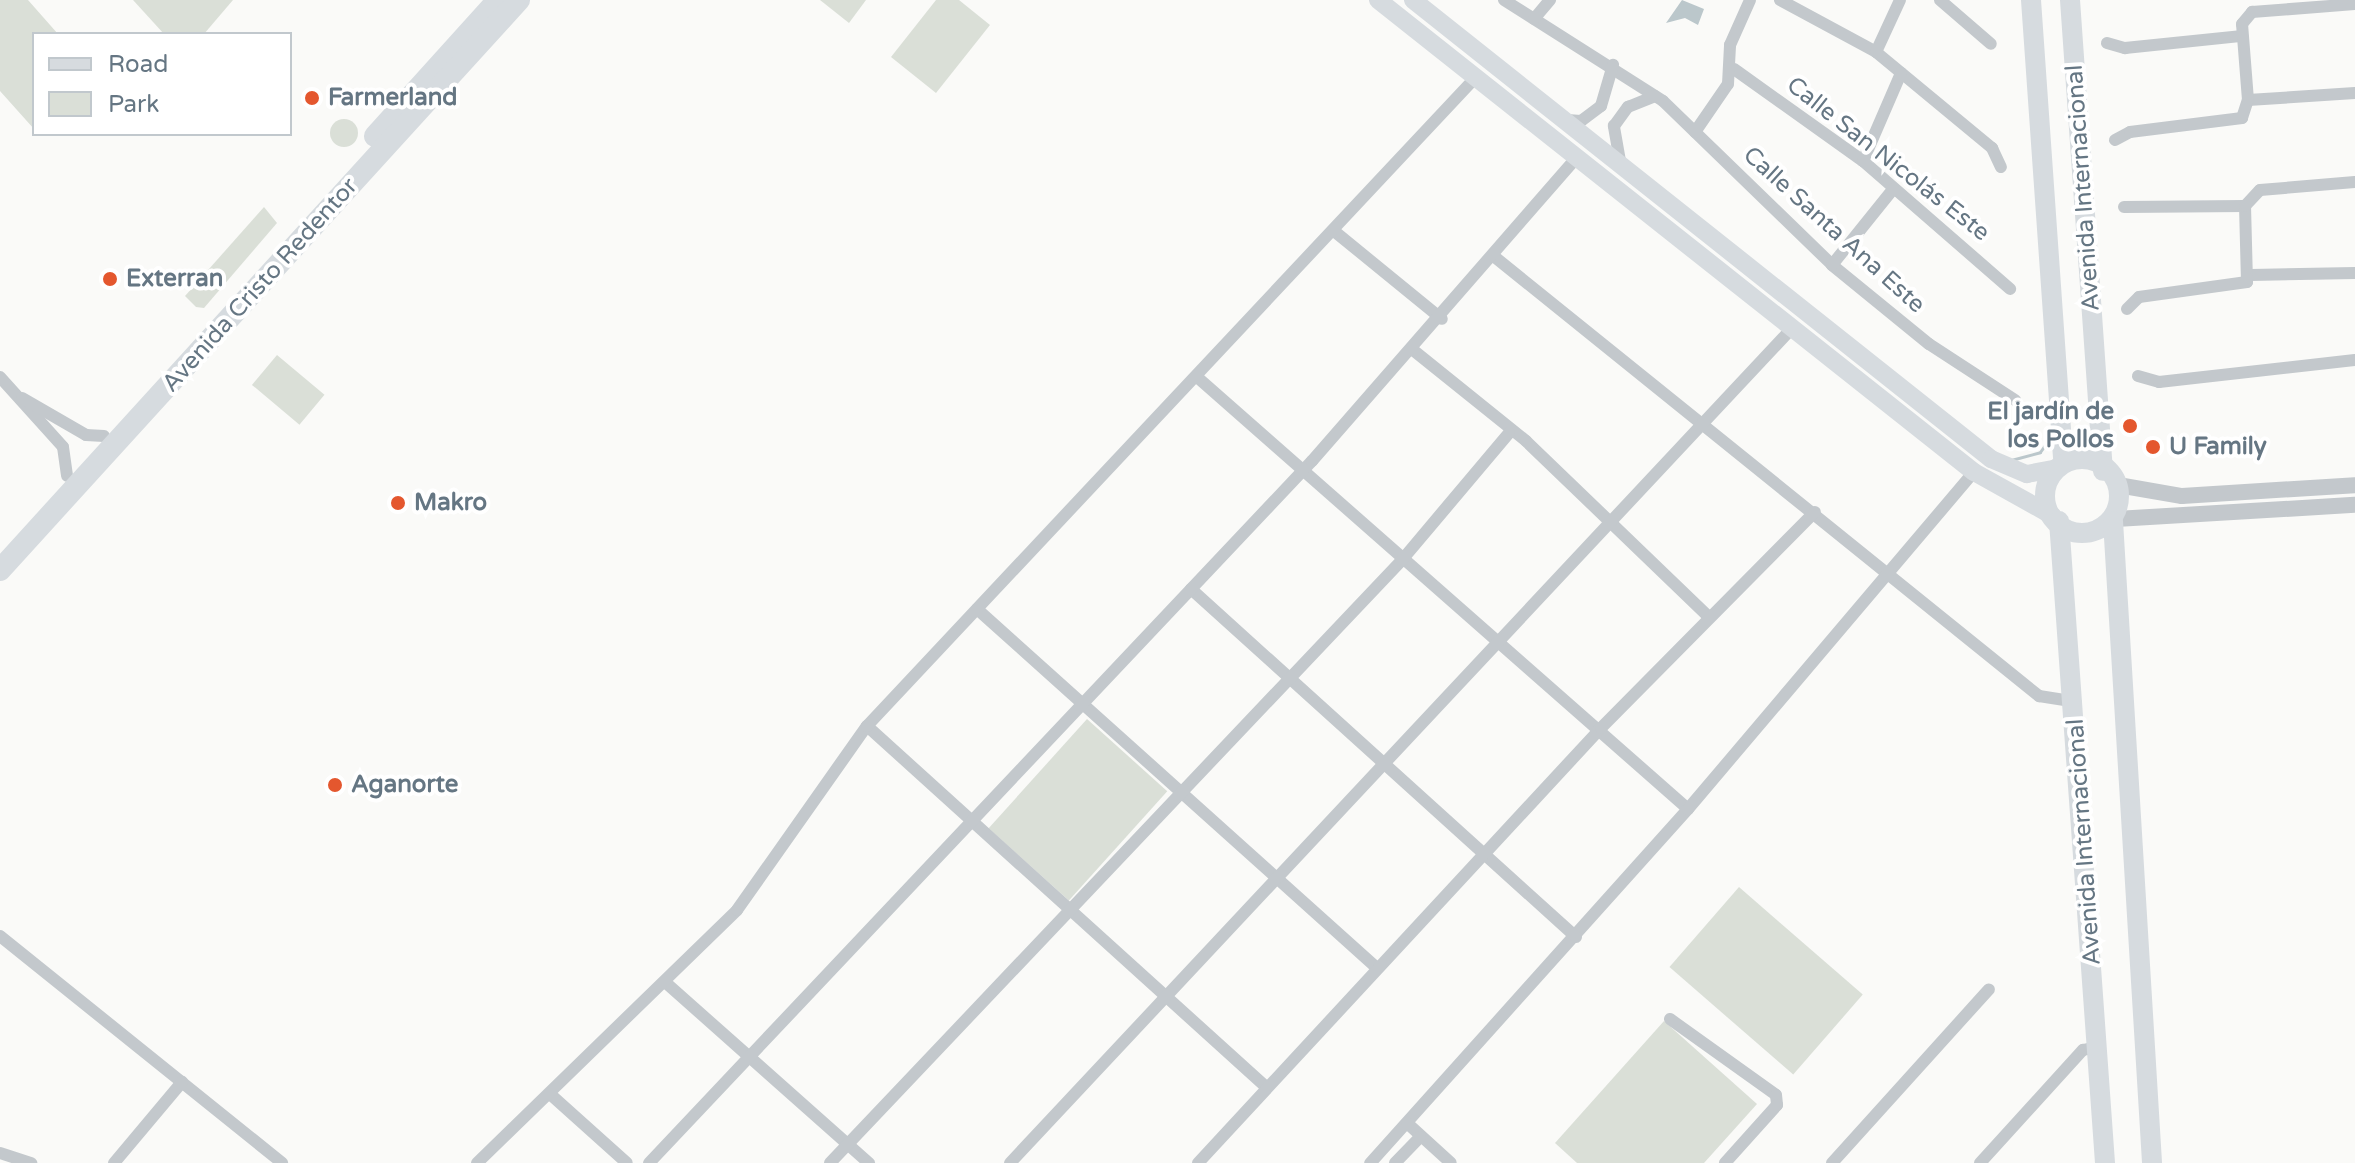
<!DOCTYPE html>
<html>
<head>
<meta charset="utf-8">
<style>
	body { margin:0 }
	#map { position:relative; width:2355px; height:1163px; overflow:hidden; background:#fafaf8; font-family:"Varela Round",sans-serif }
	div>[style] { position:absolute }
	.green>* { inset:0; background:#dadfd7; transform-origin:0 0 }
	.round { border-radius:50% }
	.water>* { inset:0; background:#bbc7cb }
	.stream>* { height:3px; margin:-1.5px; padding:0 1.5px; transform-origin:1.5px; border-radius:1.5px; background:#bbc7cb }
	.minor>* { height:12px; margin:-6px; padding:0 6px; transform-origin:6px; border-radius:6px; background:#c3c8cc }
	.tertiary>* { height:16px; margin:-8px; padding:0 8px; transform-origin:8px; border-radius:8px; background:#c3c8cc }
	.secondary>* { height:18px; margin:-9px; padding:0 9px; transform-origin:9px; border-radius:9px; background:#d6dbdf }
	.primary>* { height:20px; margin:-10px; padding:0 10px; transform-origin:10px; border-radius:10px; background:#d6dbdf }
	.primary>.ring { margin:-10px; padding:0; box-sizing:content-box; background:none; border:20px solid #d6dbdf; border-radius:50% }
	.trunk>* { height:22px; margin:-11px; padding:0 11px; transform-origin:11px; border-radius:11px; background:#d6dbdf }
	.dots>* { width:22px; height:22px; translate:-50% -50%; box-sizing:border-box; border:4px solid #fff; border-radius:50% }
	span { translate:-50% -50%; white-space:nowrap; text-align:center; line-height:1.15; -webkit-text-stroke:8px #fff; paint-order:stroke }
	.poi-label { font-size:24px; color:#657683; font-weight:700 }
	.left { translate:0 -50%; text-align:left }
	.right { translate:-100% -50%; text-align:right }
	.street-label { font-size:24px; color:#657683 }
	.legend { position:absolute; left:32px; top:32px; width:260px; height:104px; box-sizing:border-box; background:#fff; border:2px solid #c1c8cd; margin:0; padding:10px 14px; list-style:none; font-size:24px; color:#657683 }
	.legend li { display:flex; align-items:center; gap:16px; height:40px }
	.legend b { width:40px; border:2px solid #c1c8cd }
</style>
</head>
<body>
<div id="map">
	<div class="green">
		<i style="clip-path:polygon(0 0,28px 0,58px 34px,34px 34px,34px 129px,0 91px)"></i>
		<i style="clip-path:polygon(133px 0,233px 0,204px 34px,164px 34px)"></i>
		<i style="clip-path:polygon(820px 0,866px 0,849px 23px)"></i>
		<i style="clip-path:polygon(936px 0,959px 0,990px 25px,936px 93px,891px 57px)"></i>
		<i class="round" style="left:330px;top:119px;width:28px;height:28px"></i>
		<i style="clip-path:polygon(264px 207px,277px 223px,204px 308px,196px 307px,185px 296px)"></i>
		<i style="left:277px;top:355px;width:62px;height:39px;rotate:40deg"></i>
		<i style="left:1087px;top:719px;width:108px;height:147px;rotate:42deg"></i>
		<i style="left:1739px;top:887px;width:164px;height:106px;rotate:41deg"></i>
		<i style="clip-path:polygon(1664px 1021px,1757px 1104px,1704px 1163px,1577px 1163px,1555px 1143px)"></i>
	</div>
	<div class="water">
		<i style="clip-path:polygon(1682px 0,1704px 9px,1698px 25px,1685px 18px,1666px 23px)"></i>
	</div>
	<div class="stream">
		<i style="left:2011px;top:460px;width:30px;rotate:-15deg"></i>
		<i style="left:2040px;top:452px;width:21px;rotate:-55deg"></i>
	</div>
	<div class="minor">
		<i style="left:1504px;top:0;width:188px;rotate:32.4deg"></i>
		<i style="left:1663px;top:101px;width:235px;rotate:44.1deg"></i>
		<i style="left:1832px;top:265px;width:125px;rotate:39.2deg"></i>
		<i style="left:1929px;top:344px;width:103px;rotate:33.1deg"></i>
		<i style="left:1780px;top:0;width:109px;rotate:28.4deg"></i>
		<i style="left:1876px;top:52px;width:151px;rotate:39.6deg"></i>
		<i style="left:1992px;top:148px;width:21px;rotate:65deg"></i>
		<i style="left:1940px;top:0;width:67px;rotate:40.8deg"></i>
		<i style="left:1534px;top:19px;width:25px;rotate:-50deg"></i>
		<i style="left:2107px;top:43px;width:19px;rotate:16deg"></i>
		<i style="left:2125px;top:48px;width:118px;rotate:-5.9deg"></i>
		<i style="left:1876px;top:52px;width:57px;rotate:-65.2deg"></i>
		<i style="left:1734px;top:69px;width:158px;rotate:35.5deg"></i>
		<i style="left:1863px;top:161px;width:195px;rotate:41deg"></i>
		<i style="left:2248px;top:100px;width:107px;rotate:-3.7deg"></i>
		<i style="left:1567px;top:120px;width:14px;rotate:4deg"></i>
		<i style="left:1581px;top:121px;width:25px;rotate:-37deg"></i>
		<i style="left:1601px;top:106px;width:43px;rotate:-73.7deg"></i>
		<i style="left:1695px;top:132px;width:58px;rotate:-55.5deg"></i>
		<i style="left:1728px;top:84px;width:39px;rotate:-87deg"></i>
		<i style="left:1730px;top:45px;width:49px;rotate:-66deg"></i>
		<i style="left:2115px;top:140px;width:17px;rotate:-28deg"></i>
		<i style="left:2130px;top:132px;width:113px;rotate:-7.1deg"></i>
		<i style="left:2242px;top:118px;width:19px;rotate:-72deg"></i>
		<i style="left:2248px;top:100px;width:76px;rotate:-94.5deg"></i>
		<i style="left:2242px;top:24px;width:16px;rotate:-50deg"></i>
		<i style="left:2252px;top:12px;width:103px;rotate:-4.4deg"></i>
		<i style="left:1620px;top:161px;width:36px;rotate:-100deg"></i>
		<i style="left:1614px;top:126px;width:24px;rotate:-54deg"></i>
		<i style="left:1628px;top:107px;width:29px;rotate:-22deg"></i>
		<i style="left:1863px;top:161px;width:96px;rotate:-66.6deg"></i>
		<i style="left:2124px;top:207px;width:121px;rotate:-0.5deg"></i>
		<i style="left:1334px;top:231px;width:139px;rotate:39.2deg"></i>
		<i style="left:1496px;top:258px;width:698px;rotate:38.89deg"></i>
		<i style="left:2039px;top:696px;width:37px;rotate:9deg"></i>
		<i style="left:1832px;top:265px;width:97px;rotate:-51.2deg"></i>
		<i style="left:2251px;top:275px;width:104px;rotate:-1.1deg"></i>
		<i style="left:2127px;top:309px;width:17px;rotate:-45deg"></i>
		<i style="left:2139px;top:297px;width:109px;rotate:-7.9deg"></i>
		<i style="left:2247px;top:282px;width:76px;rotate:-91.5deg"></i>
		<i style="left:2245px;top:206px;width:22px;rotate:-47deg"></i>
		<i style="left:2260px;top:190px;width:95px;rotate:-4.8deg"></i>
		<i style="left:1413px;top:350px;width:145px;rotate:38.8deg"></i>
		<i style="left:1526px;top:441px;width:254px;rotate:43.9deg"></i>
		<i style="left:2138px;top:376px;width:22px;rotate:16deg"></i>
		<i style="left:2159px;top:382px;width:197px;rotate:-6.4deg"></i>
		<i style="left:0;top:377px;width:94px;rotate:48deg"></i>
		<i style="left:63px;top:447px;width:29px;rotate:82deg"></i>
		<i style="left:1197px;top:377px;width:654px;rotate:41.34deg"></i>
		<i style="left:1688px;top:809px;width:476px;rotate:131.9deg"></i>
		<i style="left:22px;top:398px;width:74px;rotate:30deg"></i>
		<i style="left:86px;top:435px;width:18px;rotate:3deg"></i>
		<i style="left:1191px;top:589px;width:519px;rotate:42.11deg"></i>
		<i style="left:977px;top:609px;width:537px;rotate:41.91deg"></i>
		<i style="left:867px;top:726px;width:537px;rotate:42.13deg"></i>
		<i style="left:1688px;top:809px;width:442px;rotate:-49.7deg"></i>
		<i style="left:0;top:936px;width:362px;rotate:38.8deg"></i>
		<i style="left:665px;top:982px;width:273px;rotate:41.6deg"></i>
		<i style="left:1670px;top:1019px;width:130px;rotate:35.6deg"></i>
		<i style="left:1776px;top:1095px;width:10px;rotate:84deg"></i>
		<i style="left:1777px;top:1105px;width:78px;rotate:131.9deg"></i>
		<i style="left:550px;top:1094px;width:103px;rotate:41.9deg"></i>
		<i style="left:1407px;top:1123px;width:59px;rotate:42.3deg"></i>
		<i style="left:0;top:1153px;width:33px;rotate:18deg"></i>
		<i style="left:114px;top:1163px;width:106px;rotate:-50deg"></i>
		<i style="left:477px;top:1163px;width:363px;rotate:-44.2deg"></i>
		<i style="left:737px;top:910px;width:225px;rotate:-54.8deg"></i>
		<i style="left:867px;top:726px;width:890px;rotate:-46.82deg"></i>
		<i style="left:649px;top:1163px;width:966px;rotate:-46.64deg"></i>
		<i style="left:1312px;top:461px;width:403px;rotate:-48.9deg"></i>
		<i style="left:830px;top:1163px;width:831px;rotate:-46.51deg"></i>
		<i style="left:1402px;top:560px;width:166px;rotate:-49.9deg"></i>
		<i style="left:1010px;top:1163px;width:1145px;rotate:-46.87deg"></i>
		<i style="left:1198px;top:1163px;width:593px;rotate:-47.19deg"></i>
		<i style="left:1601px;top:728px;width:304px;rotate:-45.3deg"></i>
		<i style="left:1395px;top:1163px;width:36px;rotate:-46deg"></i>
		<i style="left:1832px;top:1163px;width:234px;rotate:-47.9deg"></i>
		<i style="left:1980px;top:1163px;width:153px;rotate:-47.7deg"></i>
		<i style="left:2083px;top:1050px;width:14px;rotate:-12deg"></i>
	</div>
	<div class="tertiary">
		<i style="left:2118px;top:485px;width:65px;rotate:9.8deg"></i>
		<i style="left:2182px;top:496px;width:173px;rotate:-3.6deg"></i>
		<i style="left:2116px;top:519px;width:239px;rotate:-3.4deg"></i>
	</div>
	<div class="secondary">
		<i style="left:1378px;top:0;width:760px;rotate:38.38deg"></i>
		<i style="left:1974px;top:472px;width:90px;rotate:29.1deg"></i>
		<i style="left:1413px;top:0;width:738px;rotate:38.45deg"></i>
		<i style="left:1991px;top:459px;width:39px;rotate:23deg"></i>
		<i style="left:2027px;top:474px;width:26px;rotate:-11deg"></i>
	</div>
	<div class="primary">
		<i style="left:2031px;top:0;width:462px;rotate:86deg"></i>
		<i style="left:2070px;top:0;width:472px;rotate:86deg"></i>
		<i class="ring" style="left:2045px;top:459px;width:54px;height:54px"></i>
		<i style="left:2059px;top:521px;width:644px;rotate:85.9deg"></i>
		<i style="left:2113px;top:521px;width:643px;rotate:86.52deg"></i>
	</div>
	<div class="trunk">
		<i style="left:375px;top:136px;width:183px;rotate:-47.9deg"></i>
		<i style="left:0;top:570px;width:771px;rotate:-47.68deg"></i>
	</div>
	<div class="dots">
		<i style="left:312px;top:98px;background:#e4572e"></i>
		<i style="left:110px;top:279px;background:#e4572e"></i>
		<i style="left:2130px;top:426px;background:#e4572e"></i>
		<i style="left:2153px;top:447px;background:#e4572e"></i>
		<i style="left:398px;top:503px;background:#e4572e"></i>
		<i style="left:335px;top:785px;background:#e4572e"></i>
	</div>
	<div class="poi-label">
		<span class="left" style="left:328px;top:98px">Farmerland</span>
		<span class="left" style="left:126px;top:279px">Exterran</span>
		<span class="right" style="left:2114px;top:426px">El jardín de<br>los Pollos</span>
		<span class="left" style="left:2169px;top:447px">U Family</span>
		<span class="left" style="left:414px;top:503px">Makro</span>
		<span class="left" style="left:351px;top:785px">Aganorte</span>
	</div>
	<div class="street-label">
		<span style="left:1888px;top:159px;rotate:38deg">Calle San Nicolás Este</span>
		<span style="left:2083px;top:188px;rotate:-94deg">Avenida Internacional</span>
		<span style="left:1834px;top:230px;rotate:42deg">Calle Santa Ana Este</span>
		<span style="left:260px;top:285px;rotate:-48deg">Avenida Cristo Redentor</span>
		<span style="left:2084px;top:842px;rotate:-94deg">Avenida Internacional</span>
	</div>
	<ul class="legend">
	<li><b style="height:10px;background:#d6dbdf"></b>Road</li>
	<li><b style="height:22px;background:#dadfd7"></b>Park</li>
	</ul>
</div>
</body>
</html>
